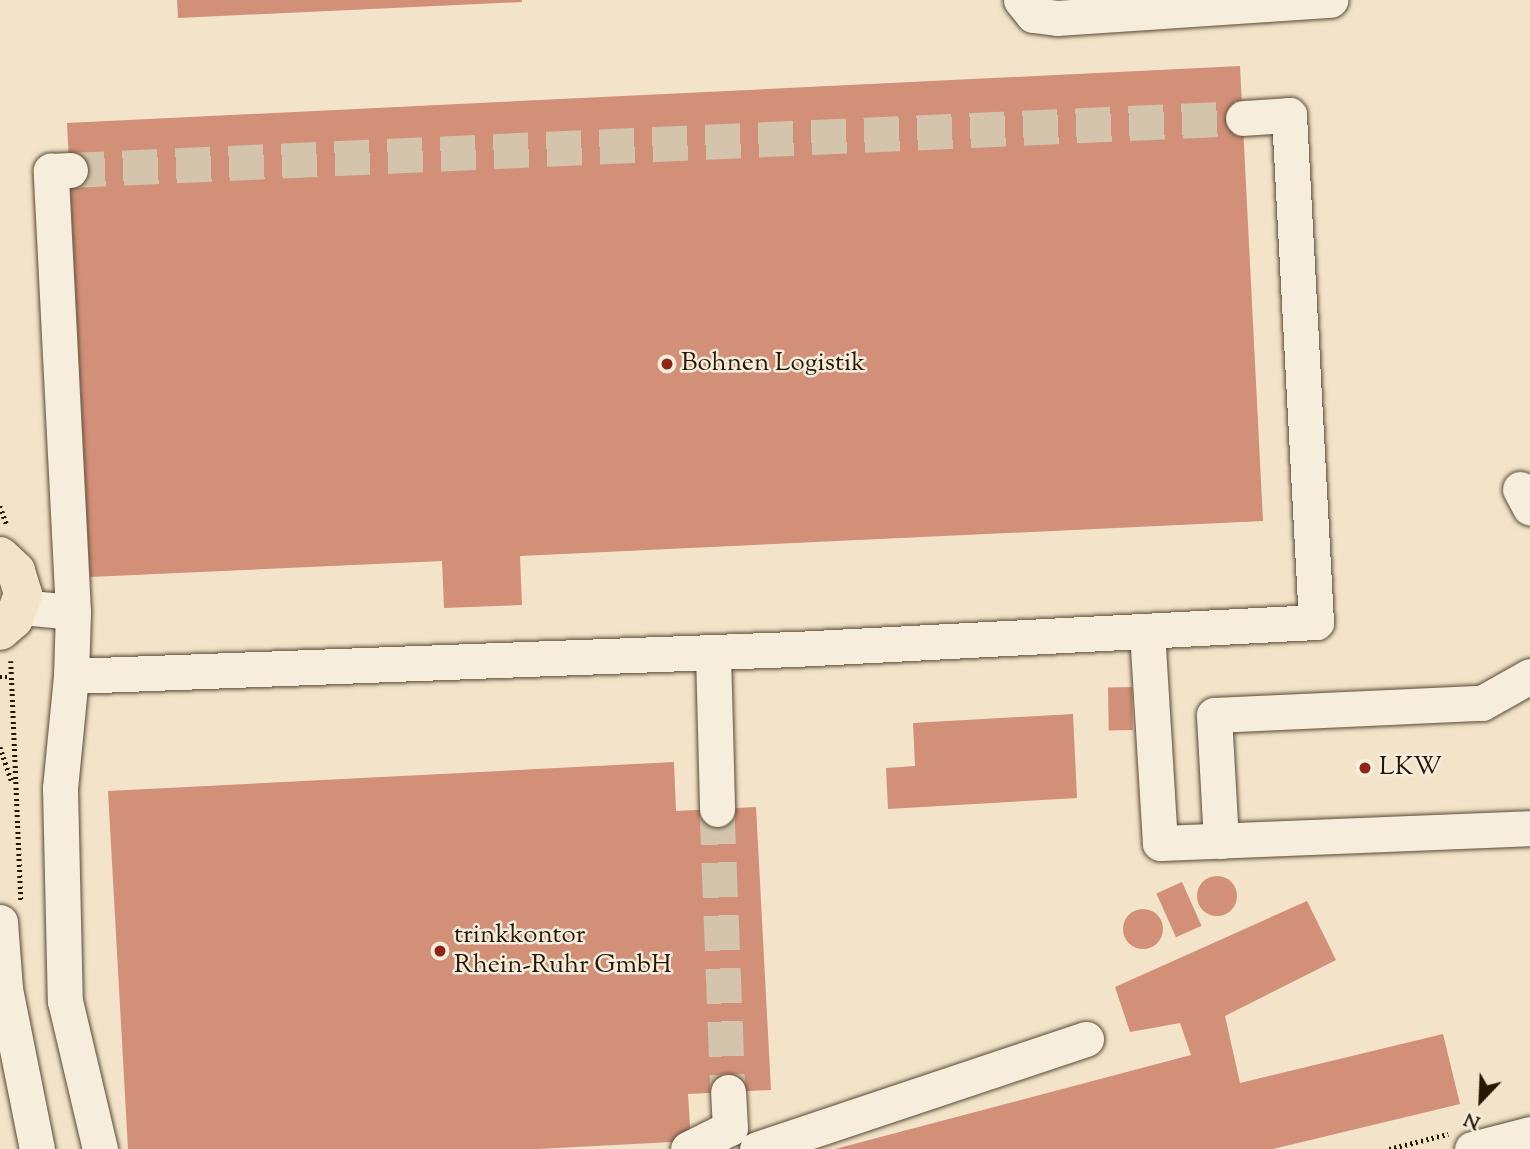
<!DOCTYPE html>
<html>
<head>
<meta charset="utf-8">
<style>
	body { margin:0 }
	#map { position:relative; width:1530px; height:1149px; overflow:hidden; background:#f2e3c9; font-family:"Sorts Mill Goudy",serif }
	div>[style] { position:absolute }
	.building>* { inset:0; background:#d29078; transform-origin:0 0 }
	.round { border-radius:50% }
	.minor-tunnel>* { height:35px; margin-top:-17.5px; transform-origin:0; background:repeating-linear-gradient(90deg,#d3c4ab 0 35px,transparent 0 53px) }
	.path>* { height:4.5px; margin-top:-2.25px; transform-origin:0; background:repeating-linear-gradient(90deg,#261602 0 2px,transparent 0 5.5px) }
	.roads { filter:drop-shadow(0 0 2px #594934) drop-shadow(0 0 2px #594934) }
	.minor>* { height:35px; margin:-17.5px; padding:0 17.5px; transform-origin:17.5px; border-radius:17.5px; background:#f7eddc }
	.major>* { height:38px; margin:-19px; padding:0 19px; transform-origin:19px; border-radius:19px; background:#f2e3c9 }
	.dots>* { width:19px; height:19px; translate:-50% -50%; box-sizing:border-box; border:4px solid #f7eddc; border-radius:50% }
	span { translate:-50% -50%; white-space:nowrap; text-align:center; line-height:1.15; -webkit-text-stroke:5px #f7eddc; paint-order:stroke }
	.poi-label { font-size:26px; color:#261602 }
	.left { translate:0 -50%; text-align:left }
	.north { position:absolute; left:1446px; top:1065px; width:70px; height:70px; -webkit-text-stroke:5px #f7eddc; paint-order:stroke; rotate:203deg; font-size:19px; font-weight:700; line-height:28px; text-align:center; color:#261602 }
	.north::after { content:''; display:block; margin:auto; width:24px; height:32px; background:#261602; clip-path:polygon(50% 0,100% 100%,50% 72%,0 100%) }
</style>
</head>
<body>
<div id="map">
	<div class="building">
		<i style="clip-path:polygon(177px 0,522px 0,522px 2px,178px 18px)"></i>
		<i style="clip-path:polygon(1240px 66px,1263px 521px,520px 556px,522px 605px,444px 608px,442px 561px,90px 577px,67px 123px)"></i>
		<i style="left:1132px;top:687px;width:43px;height:24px;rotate:89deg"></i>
		<i style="clip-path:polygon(1073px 714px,1077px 798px,888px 809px,886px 768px,915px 766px,913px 723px)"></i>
		<i style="clip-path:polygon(674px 762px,676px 811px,756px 807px,771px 1090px,688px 1094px,691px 1141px,538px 1149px,128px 1149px,108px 791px)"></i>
		<i class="round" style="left:1197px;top:876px;width:40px;height:40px"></i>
		<i style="left:1182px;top:882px;width:48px;height:28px;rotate:66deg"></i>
		<i style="clip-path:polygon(1307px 901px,1336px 960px,1225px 1016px,1240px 1083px,1443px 1034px,1460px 1104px,1273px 1149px,835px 1149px,1191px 1055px,1180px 1023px,1130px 1032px,1115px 987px)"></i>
		<i class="round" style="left:1123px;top:909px;width:40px;height:40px"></i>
	</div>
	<div class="minor-tunnel">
		<i style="left:70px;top:170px;width:1174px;rotate:-2.54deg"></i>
		<i style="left:717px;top:809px;width:283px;rotate:87.8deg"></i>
	</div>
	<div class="path">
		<i style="left:0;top:506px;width:20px;rotate:70deg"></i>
		<i style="left:11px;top:661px;width:239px;rotate:87.6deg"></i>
		<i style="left:0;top:677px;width:9px"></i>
		<i style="left:0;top:747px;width:36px;rotate:71deg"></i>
		<i style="left:1389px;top:1149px;width:61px;rotate:-14.3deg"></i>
	</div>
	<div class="roads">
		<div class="minor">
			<i style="left:1021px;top:0;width:19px;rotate:51deg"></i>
			<i style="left:1033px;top:15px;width:24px;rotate:7deg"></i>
			<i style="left:1057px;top:18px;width:274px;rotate:-3.8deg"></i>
			<i style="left:1520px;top:489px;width:21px;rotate:62deg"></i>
			<i style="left:21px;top:607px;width:52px;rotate:5.5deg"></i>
			<i style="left:73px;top:612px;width:442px;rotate:-92.9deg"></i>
			<i style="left:51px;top:171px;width:19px;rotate:-3deg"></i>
			<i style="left:73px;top:612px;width:64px;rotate:91.8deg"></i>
			<i style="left:71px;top:676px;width:725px;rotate:-2.14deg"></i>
			<i style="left:795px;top:649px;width:522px;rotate:-2.97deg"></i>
			<i style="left:1316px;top:622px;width:508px;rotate:-93.05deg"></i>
			<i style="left:1289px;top:115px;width:46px;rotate:176.3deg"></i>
			<i style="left:1147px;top:631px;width:212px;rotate:86.5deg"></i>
			<i style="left:1160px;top:843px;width:370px;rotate:-2.3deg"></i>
			<i style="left:713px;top:653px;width:156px;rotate:88.5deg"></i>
			<i style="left:71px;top:676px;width:113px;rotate:95.6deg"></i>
			<i style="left:60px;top:788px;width:213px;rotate:88.7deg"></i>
			<i style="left:65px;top:1001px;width:152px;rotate:76.7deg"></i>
			<i style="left:1221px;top:841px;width:126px;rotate:-93.2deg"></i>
			<i style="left:1214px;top:715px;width:268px;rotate:-2.6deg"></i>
			<i style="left:1482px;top:703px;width:55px;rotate:-29.4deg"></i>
			<i style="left:0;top:922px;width:67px;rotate:85.7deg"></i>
			<i style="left:5px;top:989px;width:163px;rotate:78.7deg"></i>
			<i style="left:688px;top:1149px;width:47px;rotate:-26.6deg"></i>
			<i style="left:730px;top:1128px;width:36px;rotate:-93deg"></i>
			<i style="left:757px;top:1149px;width:347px;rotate:-18.5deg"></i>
			<i style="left:1472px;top:1149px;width:60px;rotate:-14.5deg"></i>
		</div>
		<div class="major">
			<i style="left:0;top:556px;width:22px;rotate:43deg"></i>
			<i style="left:16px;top:571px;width:24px;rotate:73deg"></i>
			<i style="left:23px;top:594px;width:27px;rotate:110deg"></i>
			<i style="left:14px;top:619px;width:18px;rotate:139deg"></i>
		</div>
	</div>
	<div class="dots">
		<i style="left:667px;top:364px;background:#8f2418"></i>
		<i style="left:1365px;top:768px;background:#8f2418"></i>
		<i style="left:440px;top:951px;background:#8f2418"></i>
	</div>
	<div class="poi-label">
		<span class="left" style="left:681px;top:364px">Bohnen Logistik</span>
		<span class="left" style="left:1379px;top:768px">LKW</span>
		<span class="left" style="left:454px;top:951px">trinkkontor<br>Rhein-Ruhr GmbH</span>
	</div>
	<div class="north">N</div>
</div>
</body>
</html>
